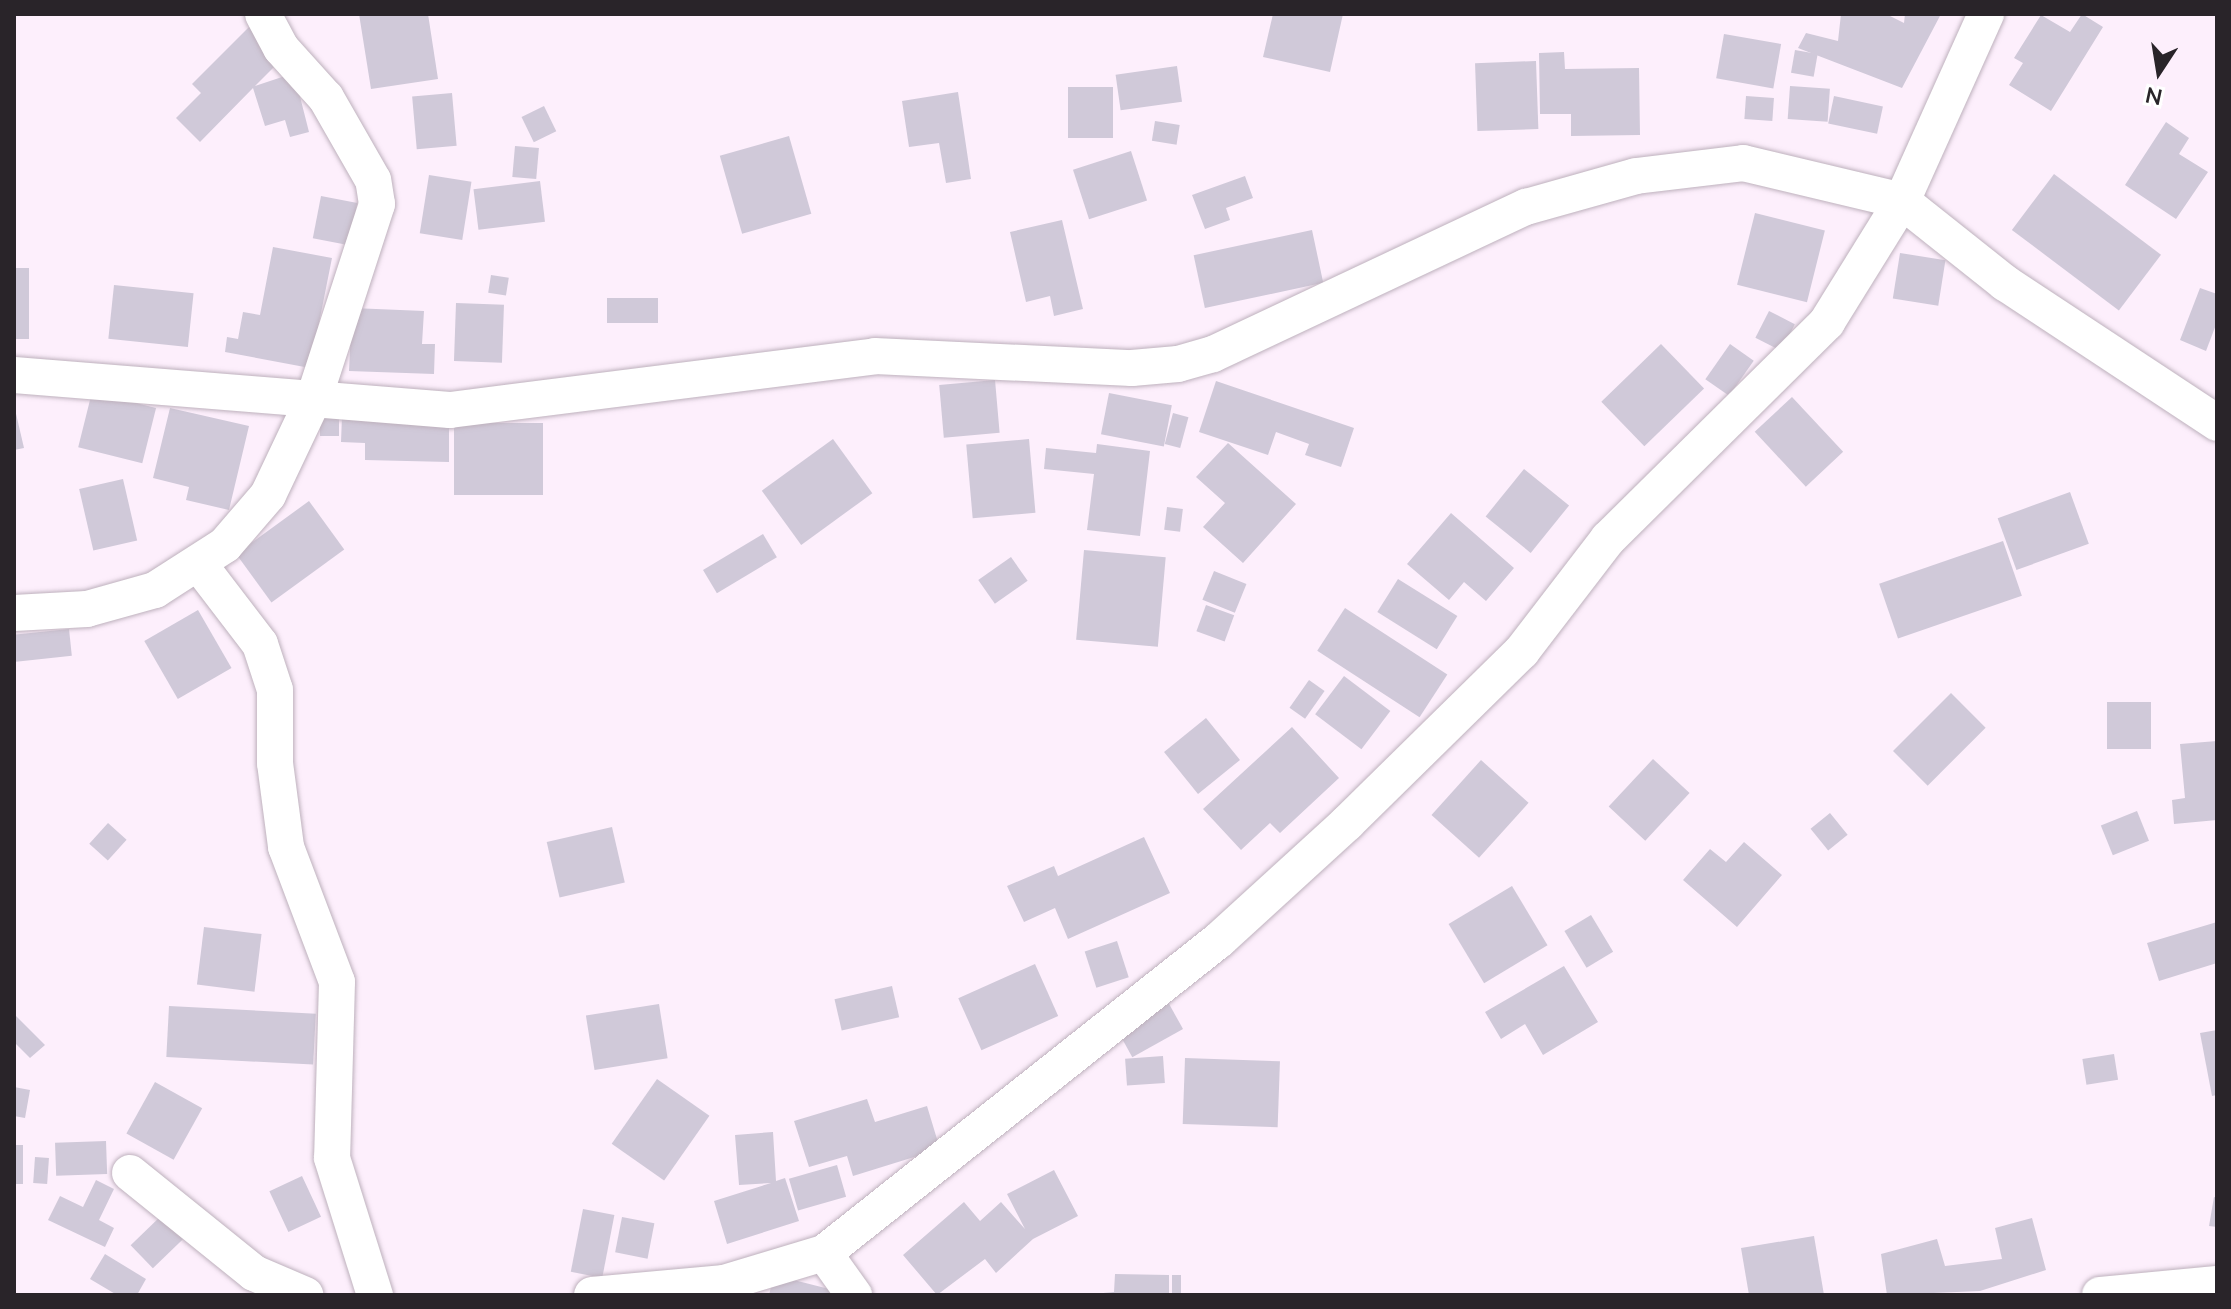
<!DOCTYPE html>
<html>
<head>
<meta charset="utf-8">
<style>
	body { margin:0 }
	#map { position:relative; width:2231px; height:1309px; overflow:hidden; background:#fdeffc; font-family:"Nunito Sans",sans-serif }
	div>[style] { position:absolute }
	.building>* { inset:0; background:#d0c9d9; transform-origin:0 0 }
	.roads { filter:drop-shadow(0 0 2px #beb1bd) drop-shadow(0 0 2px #beb1bd) }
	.minor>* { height:36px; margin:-18px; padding:0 18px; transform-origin:18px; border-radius:18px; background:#fff }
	span { translate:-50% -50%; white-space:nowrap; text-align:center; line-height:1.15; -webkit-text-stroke:8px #fff; paint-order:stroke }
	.frame { position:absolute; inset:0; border:16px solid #292429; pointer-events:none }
	.north { position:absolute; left:2119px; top:32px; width:80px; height:80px; -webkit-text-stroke:6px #fff; paint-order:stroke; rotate:192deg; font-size:22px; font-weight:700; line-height:32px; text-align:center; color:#292429 }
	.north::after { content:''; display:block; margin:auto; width:28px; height:36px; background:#292429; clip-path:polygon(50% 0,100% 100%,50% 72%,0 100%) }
</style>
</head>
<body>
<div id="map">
	<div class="building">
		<i style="clip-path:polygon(359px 14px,428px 14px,438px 79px,371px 89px)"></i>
		<i style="clip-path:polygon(1273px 14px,1343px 14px,1330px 72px,1263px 57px)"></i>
		<i style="clip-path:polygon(1841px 14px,1886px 14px,1904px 23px,1905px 14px,1941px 14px,1902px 88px,1798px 48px,1806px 33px,1838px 41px)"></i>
		<i style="clip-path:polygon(2082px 14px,2103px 27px,2051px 111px,2009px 85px,2023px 63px,2014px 58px,2041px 15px,2070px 32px)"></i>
		<i style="clip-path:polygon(250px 26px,283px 58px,255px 86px,294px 73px,309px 132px,290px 137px,285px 120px,265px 126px,253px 88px,200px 142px,176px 118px,201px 93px,192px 84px)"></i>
		<i style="left:1724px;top:34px;width:58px;height:45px;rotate:10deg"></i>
		<i style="left:1795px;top:50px;width:23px;height:23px;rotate:10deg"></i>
		<i style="clip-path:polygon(1564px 52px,1565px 69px,1639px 68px,1640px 135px,1571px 136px,1571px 114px,1540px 114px,1539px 53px)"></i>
		<i style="left:1536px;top:61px;width:68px;height:61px;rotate:88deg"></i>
		<i style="left:1177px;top:66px;width:36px;height:62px;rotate:82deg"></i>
		<i style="left:1790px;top:86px;width:40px;height:33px;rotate:4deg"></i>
		<i style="left:1113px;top:87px;width:51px;height:45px;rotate:90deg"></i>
		<i style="clip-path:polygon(958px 92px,971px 179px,946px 183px,939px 143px,909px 147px,902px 101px)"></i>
		<i style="left:452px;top:93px;width:53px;height:40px;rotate:85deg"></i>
		<i style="left:1746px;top:96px;width:28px;height:23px;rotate:4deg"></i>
		<i style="left:1834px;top:96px;width:50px;height:28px;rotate:12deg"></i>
		<i style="left:544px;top:106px;width:28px;height:25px;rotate:64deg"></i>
		<i style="left:1155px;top:121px;width:25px;height:20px;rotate:9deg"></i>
		<i style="clip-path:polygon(2166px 122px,2189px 138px,2179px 154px,2208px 172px,2176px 219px,2125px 185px)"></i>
		<i style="left:789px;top:136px;width:81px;height:72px;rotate:74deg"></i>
		<i style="left:515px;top:146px;width:24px;height:31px;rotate:5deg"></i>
		<i style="left:1131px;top:151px;width:52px;height:61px;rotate:72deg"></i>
		<i style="left:2054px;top:174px;width:134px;height:70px;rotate:37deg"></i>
		<i style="left:429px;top:175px;width:43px;height:59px;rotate:9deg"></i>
		<i style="clip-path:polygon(1245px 176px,1253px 198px,1226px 208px,1230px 220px,1205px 229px,1192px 195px)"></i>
		<i style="left:540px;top:181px;width:41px;height:67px;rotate:83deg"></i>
		<i style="left:321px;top:196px;width:37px;height:43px;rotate:11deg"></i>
		<i style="left:1755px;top:213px;width:72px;height:74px;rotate:14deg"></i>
		<i style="clip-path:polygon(1062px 220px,1083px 309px,1054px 316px,1050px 296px,1026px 302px,1010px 232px)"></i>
		<i style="left:1312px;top:230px;width:54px;height:121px;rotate:78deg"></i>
		<i style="clip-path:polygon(273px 247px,332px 258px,310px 368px,225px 352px,227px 337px,238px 339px,243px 312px,260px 315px)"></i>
		<i style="left:1900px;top:253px;width:46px;height:46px;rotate:9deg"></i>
		<i style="left:14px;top:268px;width:15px;height:71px"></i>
		<i style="left:491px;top:275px;width:18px;height:18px;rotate:9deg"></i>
		<i style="left:114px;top:285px;width:80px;height:54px;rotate:6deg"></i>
		<i style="clip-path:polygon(2200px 288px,2217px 294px,2217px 322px,2206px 351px,2180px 340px)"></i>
		<i style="left:658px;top:298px;width:25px;height:51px;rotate:90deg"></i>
		<i style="left:456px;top:303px;width:48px;height:58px;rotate:2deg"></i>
		<i style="clip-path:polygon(352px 308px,424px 311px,422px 344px,435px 344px,434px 374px,349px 371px)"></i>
		<i style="left:1769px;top:311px;width:29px;height:30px;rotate:27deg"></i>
		<i style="left:1661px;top:344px;width:62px;height:83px;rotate:46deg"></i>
		<i style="left:1730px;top:344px;width:29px;height:43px;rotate:35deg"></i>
		<i style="left:995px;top:380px;width:53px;height:56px;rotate:85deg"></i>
		<i style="clip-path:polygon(1216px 381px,1354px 428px,1341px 467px,1305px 455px,1309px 444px,1276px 432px,1268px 455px,1199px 432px)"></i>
		<i style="left:92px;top:392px;width:66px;height:57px;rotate:14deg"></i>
		<i style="left:1109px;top:393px;width:64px;height:42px;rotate:11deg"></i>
		<i style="left:1792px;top:397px;width:75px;height:51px;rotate:47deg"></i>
		<i style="clip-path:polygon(14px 405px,24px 448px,14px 450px)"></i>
		<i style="clip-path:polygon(170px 408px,249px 426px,229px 510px,186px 500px,189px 487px,153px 478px)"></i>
		<i style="left:1173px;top:413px;width:16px;height:32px;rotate:15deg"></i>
		<i style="clip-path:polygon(342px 416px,449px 418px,449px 462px,365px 460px,365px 443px,341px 442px)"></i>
		<i style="left:320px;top:417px;width:19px;height:19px"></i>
		<i style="left:454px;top:423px;width:89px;height:72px"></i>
		<i style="left:833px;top:439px;width:67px;height:88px;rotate:54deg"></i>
		<i style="left:1029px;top:439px;width:74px;height:63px;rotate:85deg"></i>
		<i style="clip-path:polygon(1228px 443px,1296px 504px,1243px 563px,1203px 527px,1225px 503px,1196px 477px)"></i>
		<i style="clip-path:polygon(1097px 444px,1150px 451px,1140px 536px,1087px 530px,1094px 474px,1044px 469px,1046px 448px,1096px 453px)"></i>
		<i style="left:1524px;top:469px;width:58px;height:61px;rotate:39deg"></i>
		<i style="left:123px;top:479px;width:63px;height:45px;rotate:77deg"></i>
		<i style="left:2070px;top:492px;width:55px;height:77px;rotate:70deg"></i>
		<i style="left:309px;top:501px;width:60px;height:90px;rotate:54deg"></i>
		<i style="left:1167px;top:507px;width:16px;height:23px;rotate:7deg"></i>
		<i style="clip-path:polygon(1451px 513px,1514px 568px,1486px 601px,1464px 582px,1449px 600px,1407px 564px)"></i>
		<i style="left:763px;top:534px;width:27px;height:70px;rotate:59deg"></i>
		<i style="left:2003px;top:541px;width:58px;height:131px;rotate:71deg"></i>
		<i style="left:1084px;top:550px;width:82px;height:90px;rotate:5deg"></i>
		<i style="left:1011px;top:557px;width:29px;height:40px;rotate:55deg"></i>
		<i style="left:1214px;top:571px;width:35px;height:31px;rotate:22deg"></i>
		<i style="left:1398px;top:579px;width:70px;height:39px;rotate:32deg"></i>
		<i style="left:1206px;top:605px;width:30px;height:28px;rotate:20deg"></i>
		<i style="left:1345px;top:608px;width:122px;height:51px;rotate:33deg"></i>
		<i style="left:198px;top:610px;width:67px;height:62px;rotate:60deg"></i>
		<i style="left:69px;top:629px;width:27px;height:56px;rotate:84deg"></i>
		<i style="left:1344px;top:676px;width:58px;height:48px;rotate:37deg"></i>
		<i style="left:1309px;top:680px;width:19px;height:34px;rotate:35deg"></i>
		<i style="left:1951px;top:693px;width:49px;height:82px;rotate:45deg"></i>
		<i style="left:2107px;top:702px;width:44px;height:47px"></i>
		<i style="left:1206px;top:718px;width:54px;height:54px;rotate:51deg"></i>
		<i style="clip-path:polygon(1292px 727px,1339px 778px,1280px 833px,1270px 823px,1241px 850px,1203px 809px)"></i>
		<i style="clip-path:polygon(2217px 741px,2217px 820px,2174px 824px,2172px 800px,2185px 798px,2180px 744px)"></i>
		<i style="left:1653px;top:759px;width:50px;height:65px;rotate:43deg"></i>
		<i style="left:1481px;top:760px;width:64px;height:74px;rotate:42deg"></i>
		<i style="left:2137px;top:811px;width:32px;height:39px;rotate:68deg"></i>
		<i style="left:1830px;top:813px;width:28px;height:25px;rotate:51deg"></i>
		<i style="left:108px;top:823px;width:25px;height:28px;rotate:42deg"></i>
		<i style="left:612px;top:827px;width:57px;height:67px;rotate:77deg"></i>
		<i style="clip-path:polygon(1144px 837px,1170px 893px,1068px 939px,1055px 908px,1024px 922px,1007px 886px,1054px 866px,1058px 876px)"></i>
		<i style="clip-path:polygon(1744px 842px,1782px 875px,1737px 927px,1683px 880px,1710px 849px,1726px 862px)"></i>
		<i style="left:1512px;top:886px;width:69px;height:74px;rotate:59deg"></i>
		<i style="left:1591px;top:915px;width:43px;height:31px;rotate:59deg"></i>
		<i style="clip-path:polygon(2217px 922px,2217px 963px,2159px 981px,2147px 943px)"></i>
		<i style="left:204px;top:927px;width:58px;height:58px;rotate:7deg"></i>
		<i style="left:1117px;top:941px;width:38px;height:34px;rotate:72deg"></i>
		<i style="left:1035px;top:964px;width:57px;height:84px;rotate:66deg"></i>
		<i style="clip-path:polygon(1564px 966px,1598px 1022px,1543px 1055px,1525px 1024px,1501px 1039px,1485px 1012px)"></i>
		<i style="left:892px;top:986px;width:32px;height:59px;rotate:77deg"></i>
		<i style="left:1168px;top:1002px;width:31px;height:58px;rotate:61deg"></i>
		<i style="left:659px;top:1004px;width:55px;height:74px;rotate:81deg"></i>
		<i style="left:169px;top:1006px;width:147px;height:51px;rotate:3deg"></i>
		<i style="clip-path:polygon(14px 1014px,45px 1045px,30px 1058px,14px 1042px)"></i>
		<i style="clip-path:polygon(2217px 1030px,2217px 1095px,2212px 1096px,2200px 1033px)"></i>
		<i style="left:2114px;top:1054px;width:26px;height:32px;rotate:81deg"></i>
		<i style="left:1163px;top:1056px;width:27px;height:38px;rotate:86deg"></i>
		<i style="left:1185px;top:1058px;width:95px;height:66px;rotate:2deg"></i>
		<i style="left:657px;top:1079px;width:64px;height:79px;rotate:35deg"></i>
		<i style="left:155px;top:1082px;width:54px;height:59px;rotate:29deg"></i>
		<i style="clip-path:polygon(14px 1087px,30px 1090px,25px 1118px,14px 1116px)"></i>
		<i style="clip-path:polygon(867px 1099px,875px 1122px,927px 1106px,940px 1149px,853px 1176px,847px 1156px,809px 1167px,794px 1121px)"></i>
		<i style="clip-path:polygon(773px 1132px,776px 1181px,785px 1178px,799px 1221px,727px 1244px,714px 1201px,771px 1183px,739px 1185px,735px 1135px)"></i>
		<i style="left:106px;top:1141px;width:33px;height:51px;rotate:88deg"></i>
		<i style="left:14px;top:1145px;width:9px;height:39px"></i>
		<i style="left:35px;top:1157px;width:14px;height:26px;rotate:4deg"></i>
		<i style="left:837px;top:1165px;width:33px;height:50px;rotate:74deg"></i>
		<i style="clip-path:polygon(1054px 1170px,1078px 1216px,1033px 1239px,996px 1273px,985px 1259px,937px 1295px,903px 1255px,964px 1202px,980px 1221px,1001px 1202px,1025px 1229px,1007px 1194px)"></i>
		<i style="left:302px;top:1176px;width:45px;height:36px;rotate:65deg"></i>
		<i style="clip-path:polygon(96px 1180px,114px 1189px,99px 1220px,114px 1228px,105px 1247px,48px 1220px,60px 1196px,83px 1207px)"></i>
		<i style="clip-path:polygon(2214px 1197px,2217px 1198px,2217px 1227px,2209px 1226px)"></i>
		<i style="left:583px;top:1209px;width:32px;height:64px;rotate:11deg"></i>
		<i style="left:163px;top:1214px;width:32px;height:45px;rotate:46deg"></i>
		<i style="left:622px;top:1217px;width:33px;height:36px;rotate:11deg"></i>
		<i style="clip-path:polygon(2032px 1218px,2046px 1270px,1980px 1291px,1887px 1295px,1881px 1254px,1937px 1239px,1945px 1266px,2002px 1259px,1995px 1228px)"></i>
		<i style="clip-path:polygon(1814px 1236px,1824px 1295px,1749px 1295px,1741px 1248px)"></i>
		<i style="clip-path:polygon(105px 1254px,146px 1279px,137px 1295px,117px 1295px,90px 1279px)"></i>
		<i style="clip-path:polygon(1115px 1274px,1169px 1275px,1169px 1295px,1081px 1295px,1114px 1292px)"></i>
		<i style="clip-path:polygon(774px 1275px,837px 1291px,836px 1295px,769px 1295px)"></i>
		<i style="left:1172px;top:1275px;width:9px;height:20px"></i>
	</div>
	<div class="roads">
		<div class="minor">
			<i style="left:14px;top:375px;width:437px;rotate:4.6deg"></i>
			<i style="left:450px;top:410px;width:428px;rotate:-7.2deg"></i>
			<i style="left:875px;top:356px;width:257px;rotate:2.7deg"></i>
			<i style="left:1132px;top:368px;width:46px;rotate:-5deg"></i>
			<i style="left:1178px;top:364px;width:36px;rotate:-16deg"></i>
			<i style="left:1213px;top:354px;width:346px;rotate:-25.2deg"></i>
			<i style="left:1526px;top:207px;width:114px;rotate:-15.7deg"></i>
			<i style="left:1636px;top:176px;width:108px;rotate:-6.9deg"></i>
			<i style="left:1743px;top:163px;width:163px;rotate:13.4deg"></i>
			<i style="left:1902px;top:201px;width:132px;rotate:38.5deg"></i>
			<i style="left:2005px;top:283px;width:254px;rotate:33.4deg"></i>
			<i style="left:198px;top:563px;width:102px;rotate:52.6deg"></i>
			<i style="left:260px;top:644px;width:48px;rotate:71.9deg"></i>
			<i style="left:275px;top:690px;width:73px;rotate:90deg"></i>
			<i style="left:275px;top:763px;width:85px;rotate:82.5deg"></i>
			<i style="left:286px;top:847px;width:144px;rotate:69.3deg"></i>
			<i style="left:337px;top:982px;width:176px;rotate:91.6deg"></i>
			<i style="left:332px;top:1158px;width:144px;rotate:72.6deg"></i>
			<i style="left:14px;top:613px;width:73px;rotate:-3.1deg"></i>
			<i style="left:87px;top:609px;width:71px;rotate:-15.6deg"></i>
			<i style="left:155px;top:590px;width:83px;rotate:-32.7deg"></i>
			<i style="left:225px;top:545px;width:66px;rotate:-49.3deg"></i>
			<i style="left:268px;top:495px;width:107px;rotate:-64.6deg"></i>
			<i style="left:314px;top:398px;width:204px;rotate:-72deg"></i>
			<i style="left:377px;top:204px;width:24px;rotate:-99deg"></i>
			<i style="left:373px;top:180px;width:95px;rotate:-119.8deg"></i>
			<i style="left:326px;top:98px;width:67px;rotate:-132deg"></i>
			<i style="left:281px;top:48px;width:38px;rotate:-118deg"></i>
			<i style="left:130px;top:1173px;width:159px;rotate:38.9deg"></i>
			<i style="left:254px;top:1273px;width:56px;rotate:23.3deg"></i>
			<i style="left:824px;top:1253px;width:52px;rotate:54.5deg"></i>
			<i style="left:592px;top:1295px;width:133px;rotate:-5.2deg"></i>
			<i style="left:724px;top:1283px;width:104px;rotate:-16.7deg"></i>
			<i style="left:824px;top:1253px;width:504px;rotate:-38.39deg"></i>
			<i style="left:1219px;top:940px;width:173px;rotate:-42.4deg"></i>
			<i style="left:1347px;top:823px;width:245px;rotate:-44.5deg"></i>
			<i style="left:1522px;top:651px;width:141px;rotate:-52.5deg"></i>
			<i style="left:1608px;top:539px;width:308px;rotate:-44.7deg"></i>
			<i style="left:1827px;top:322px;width:142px;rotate:-58.2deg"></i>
			<i style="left:1902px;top:201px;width:205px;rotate:-65.8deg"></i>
			<i style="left:2100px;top:1295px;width:118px;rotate:-5.4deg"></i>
		</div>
	</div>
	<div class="frame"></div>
	<div class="north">N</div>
</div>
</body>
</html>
